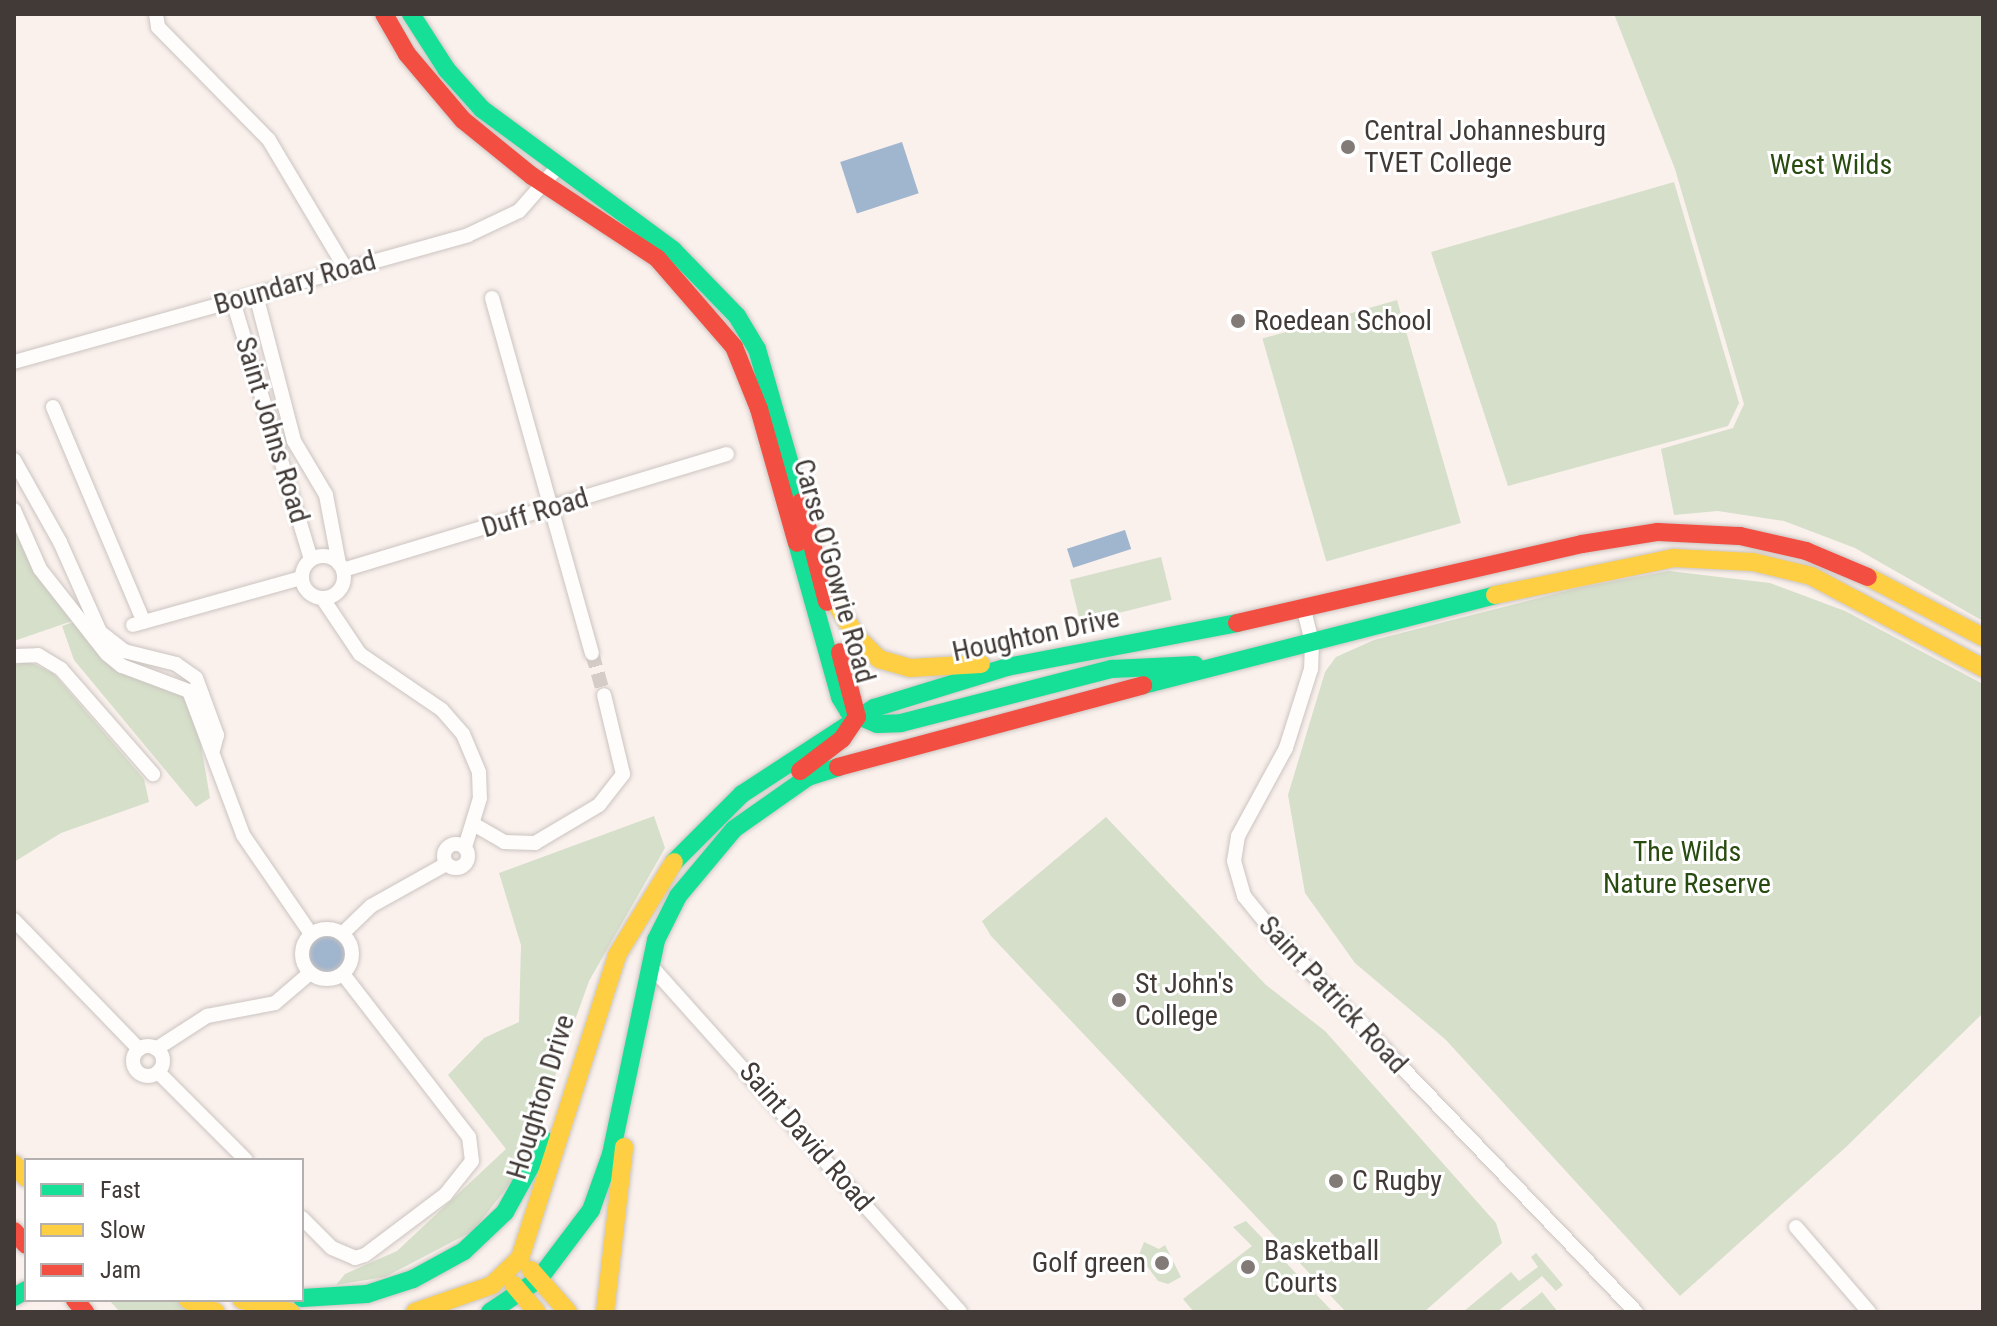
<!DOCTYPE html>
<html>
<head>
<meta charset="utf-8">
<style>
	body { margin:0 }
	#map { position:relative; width:1997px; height:1326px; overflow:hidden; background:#faf1ed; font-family:"Roboto Condensed",sans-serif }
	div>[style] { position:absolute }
	.green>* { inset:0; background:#d5dfc9; transform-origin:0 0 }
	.water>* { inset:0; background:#a0b5ce; transform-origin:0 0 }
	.round { border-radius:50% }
	.street-tunnel>* { height:14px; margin-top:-7px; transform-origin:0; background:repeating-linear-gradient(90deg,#d5ccc8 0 14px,transparent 0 21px) }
	.roads { filter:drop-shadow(0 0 2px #cbc4c0) drop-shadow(0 0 2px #cbc4c0) }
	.street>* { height:14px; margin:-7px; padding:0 7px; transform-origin:7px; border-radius:7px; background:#fefdfc }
	.street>.ring { margin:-7px; padding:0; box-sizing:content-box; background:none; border:14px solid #fefdfc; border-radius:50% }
	.fast>* { height:18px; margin:-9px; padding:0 9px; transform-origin:9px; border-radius:9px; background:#16e098 }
	.slow>* { height:18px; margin:-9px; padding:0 9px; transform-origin:9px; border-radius:9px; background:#ffcf43 }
	.jam>* { height:18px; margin:-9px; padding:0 9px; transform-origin:9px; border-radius:9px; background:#f24e42 }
	.dots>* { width:22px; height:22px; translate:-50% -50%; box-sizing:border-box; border:4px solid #fff; border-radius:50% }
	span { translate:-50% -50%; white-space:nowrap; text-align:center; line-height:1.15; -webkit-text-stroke:6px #fff; paint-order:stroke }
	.poi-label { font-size:28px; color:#413a36 }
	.left { translate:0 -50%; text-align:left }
	.right { translate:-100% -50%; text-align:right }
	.park-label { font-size:28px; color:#284b0f }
	.street-label { font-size:28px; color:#413a36 }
	.frame { position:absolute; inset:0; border:16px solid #413a36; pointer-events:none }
	.legend { position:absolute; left:24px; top:1158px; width:280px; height:144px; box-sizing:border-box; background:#fff; border:2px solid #b3b0af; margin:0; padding:10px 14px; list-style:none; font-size:24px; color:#413a36 }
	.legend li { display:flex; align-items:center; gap:16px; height:40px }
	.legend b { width:40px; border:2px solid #b3b0af }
</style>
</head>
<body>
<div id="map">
	<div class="green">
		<i style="clip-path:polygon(1614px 14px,1983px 14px,1983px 621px,1855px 548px,1784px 521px,1718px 511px,1674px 515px,1661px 449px,1733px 428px,1744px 404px,1675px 169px)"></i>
		<i style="clip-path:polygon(1674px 182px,1739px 403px,1728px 426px,1508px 486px,1431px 252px)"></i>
		<i style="left:1397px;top:300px;width:232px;height:140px;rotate:74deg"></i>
		<i style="clip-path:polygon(14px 527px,75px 620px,14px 641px)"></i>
		<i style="left:1161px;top:557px;width:44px;height:94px;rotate:76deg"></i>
		<i style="clip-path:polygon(1669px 571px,1770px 583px,1845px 611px,1983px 684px,1983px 1013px,1846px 1147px,1680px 1296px,1446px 1040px,1355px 963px,1305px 893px,1288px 795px,1325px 672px,1336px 657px,1374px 640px,1582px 587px)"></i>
		<i style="clip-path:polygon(79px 620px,103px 655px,182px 689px,194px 704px,210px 798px,196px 807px,74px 660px,62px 626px)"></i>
		<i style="clip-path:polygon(28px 661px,53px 673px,144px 779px,149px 802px,61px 833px,14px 862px,14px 665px)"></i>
		<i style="clip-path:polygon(654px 816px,665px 848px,589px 981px,522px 1168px,473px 1231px,385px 1277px,336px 1285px,345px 1274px,397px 1251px,506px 1149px,448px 1075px,484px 1038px,519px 1022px,521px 945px,499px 873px)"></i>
		<i style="clip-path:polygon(1106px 817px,1266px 985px,1325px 1031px,1496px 1223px,1502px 1243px,1424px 1312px,1346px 1312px,991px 936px,982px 921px)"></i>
		<i style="clip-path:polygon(1246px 1221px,1333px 1312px,1194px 1312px,1183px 1299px,1252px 1246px,1233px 1227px)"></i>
		<i style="clip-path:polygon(1144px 1242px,1159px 1249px,1165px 1245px,1181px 1277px,1168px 1284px,1158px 1281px,1139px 1255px)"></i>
		<i style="clip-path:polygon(1536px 1253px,1563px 1285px,1556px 1291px,1542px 1276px,1497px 1312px,1463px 1312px,1511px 1272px,1519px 1281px,1538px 1267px,1531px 1257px)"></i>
		<i style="clip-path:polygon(1542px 1292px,1558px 1312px,1517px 1312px)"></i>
		<i style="clip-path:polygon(109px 1300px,178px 1300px,202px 1312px,120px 1312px)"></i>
	</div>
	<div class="water">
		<i style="left:902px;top:142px;width:54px;height:65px;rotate:72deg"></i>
		<i style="left:1125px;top:530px;width:20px;height:61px;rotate:72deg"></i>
		<i class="round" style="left:306px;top:933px;width:42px;height:42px"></i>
	</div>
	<div class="street-tunnel">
		<i style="left:592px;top:653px;width:44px;rotate:74.1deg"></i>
	</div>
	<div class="roads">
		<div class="street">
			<i style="left:156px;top:14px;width:13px;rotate:81deg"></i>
			<i style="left:158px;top:27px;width:158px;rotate:45.5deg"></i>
			<i style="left:269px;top:140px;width:150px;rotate:59.2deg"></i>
			<i style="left:256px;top:295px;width:151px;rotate:75.4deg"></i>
			<i style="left:294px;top:441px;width:63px;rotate:59.3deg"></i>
			<i style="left:326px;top:495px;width:70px;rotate:79.3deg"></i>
			<i style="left:492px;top:298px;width:369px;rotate:74.3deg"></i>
			<i style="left:233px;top:301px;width:270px;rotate:73.2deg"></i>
			<i style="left:14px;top:362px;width:471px;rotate:-15.6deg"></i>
			<i style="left:468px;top:235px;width:56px;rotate:-25.2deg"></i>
			<i style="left:519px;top:211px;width:56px;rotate:-48.6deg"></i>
			<i style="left:53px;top:407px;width:233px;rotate:67.1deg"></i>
			<i style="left:14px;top:460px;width:94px;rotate:60.7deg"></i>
			<i style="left:60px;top:542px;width:98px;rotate:66deg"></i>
			<i style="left:100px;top:632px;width:31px;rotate:38deg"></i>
			<i style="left:124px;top:651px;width:54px;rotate:14deg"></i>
			<i style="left:176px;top:664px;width:24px;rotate:35deg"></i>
			<i style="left:196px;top:678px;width:61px;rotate:69.8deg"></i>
			<i style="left:217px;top:735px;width:16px;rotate:105deg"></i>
			<i style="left:14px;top:510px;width:64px;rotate:66.2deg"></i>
			<i style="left:40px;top:569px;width:108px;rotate:51.8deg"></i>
			<i style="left:107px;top:654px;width:19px;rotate:39deg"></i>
			<i style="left:122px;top:666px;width:72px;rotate:20.5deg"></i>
			<i style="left:189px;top:691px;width:154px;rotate:69.4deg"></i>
			<i style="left:243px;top:835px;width:120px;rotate:55.5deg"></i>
			<i class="ring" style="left:302px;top:556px;width:28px;height:28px"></i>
			<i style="left:343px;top:570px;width:401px;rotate:-16.8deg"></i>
			<i style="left:323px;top:599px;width:66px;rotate:56.1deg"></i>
			<i style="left:360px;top:654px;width:99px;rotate:34.3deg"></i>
			<i style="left:442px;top:710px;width:32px;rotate:49deg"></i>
			<i style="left:463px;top:734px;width:41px;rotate:67.2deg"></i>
			<i style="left:479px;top:772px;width:26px;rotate:88deg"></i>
			<i style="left:480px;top:798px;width:51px;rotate:107deg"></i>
			<i style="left:1304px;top:610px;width:34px;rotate:76deg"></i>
			<i style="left:1312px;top:643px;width:26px;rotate:92deg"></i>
			<i style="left:1311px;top:669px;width:83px;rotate:107.6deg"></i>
			<i style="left:1286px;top:748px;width:100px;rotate:118.6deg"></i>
			<i style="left:1238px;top:836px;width:25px;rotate:99deg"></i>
			<i style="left:1234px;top:861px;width:36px;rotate:74deg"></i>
			<i style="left:1244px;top:896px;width:54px;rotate:51deg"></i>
			<i style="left:1278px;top:938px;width:518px;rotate:46.25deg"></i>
			<i style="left:133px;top:625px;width:174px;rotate:-15.6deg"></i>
			<i style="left:14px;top:656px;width:24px;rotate:-2deg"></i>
			<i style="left:38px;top:655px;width:27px;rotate:31deg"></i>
			<i style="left:61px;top:669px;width:140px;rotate:48.8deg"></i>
			<i style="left:475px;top:825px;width:34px;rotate:30deg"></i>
			<i style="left:504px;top:842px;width:31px;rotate:2deg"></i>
			<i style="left:535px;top:843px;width:74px;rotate:-30.7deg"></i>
			<i style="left:599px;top:805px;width:39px;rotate:-52deg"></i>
			<i style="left:623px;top:774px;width:81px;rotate:-103.5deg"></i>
			<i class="ring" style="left:444px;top:844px;width:10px;height:10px"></i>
			<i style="left:14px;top:920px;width:180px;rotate:45.9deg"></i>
			<i class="ring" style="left:302px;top:929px;width:36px;height:36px"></i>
			<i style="left:342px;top:934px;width:40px;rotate:-44deg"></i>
			<i style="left:371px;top:906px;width:86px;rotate:-29.2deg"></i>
			<i style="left:650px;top:965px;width:465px;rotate:48.2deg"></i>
			<i class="ring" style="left:133px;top:1046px;width:16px;height:16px"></i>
			<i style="left:156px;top:1049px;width:61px;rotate:-32.9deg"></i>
			<i style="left:207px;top:1016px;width:69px;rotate:-10.8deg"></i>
			<i style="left:275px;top:1003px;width:46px;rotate:-40.6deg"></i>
			<i style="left:158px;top:1072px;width:124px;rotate:45deg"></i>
			<i style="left:302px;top:1218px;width:42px;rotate:45deg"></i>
			<i style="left:332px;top:1248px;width:25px;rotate:23deg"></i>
			<i style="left:355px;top:1258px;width:10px;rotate:-17deg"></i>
			<i style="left:365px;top:1255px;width:100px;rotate:-36.9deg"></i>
			<i style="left:445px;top:1195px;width:43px;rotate:-51.5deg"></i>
			<i style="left:472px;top:1161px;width:24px;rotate:-97deg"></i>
			<i style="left:469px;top:1137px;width:206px;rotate:-127.7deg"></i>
			<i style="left:1796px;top:1227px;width:112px;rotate:49.3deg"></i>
		</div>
		<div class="fast">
			<i style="left:411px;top:14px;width:67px;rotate:57.3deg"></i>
			<i style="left:447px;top:70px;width:52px;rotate:48.1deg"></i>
			<i style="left:482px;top:109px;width:237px;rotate:36.4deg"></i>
			<i style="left:673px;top:250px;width:92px;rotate:45.9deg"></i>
			<i style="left:737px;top:316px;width:39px;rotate:59deg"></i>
			<i style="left:757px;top:349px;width:159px;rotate:74deg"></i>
			<i style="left:797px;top:543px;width:160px;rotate:74.4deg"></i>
			<i style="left:840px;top:697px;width:17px;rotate:59deg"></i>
			<i style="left:849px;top:712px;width:30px;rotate:23deg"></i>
			<i style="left:877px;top:724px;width:24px;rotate:-2deg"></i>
			<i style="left:901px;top:723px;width:218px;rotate:-14.4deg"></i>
			<i style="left:1112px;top:669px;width:83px;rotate:-2.8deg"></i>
			<i style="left:1143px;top:685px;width:363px;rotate:-14.3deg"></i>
			<i style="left:674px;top:862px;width:96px;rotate:-45deg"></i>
			<i style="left:742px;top:794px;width:158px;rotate:-33.1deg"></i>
			<i style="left:874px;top:708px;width:139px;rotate:-17.1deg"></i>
			<i style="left:1007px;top:667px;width:234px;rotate:-10.8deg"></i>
			<i style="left:14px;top:1297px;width:14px;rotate:-30deg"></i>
			<i style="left:302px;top:1298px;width:65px;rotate:-3.5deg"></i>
			<i style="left:367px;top:1294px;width:48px;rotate:-18.1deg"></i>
			<i style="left:413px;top:1279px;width:58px;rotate:-28.8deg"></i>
			<i style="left:464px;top:1251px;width:57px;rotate:-43.6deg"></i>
			<i style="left:505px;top:1212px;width:82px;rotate:-60.9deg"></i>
			<i style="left:490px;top:1312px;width:59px;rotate:-34deg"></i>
			<i style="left:539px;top:1279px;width:86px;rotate:-53deg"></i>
			<i style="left:591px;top:1210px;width:59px;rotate:-70.3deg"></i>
			<i style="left:611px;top:1154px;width:219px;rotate:-78.1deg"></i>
			<i style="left:656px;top:940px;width:49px;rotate:-63.4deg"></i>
			<i style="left:678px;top:896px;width:87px;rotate:-50.1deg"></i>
			<i style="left:734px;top:829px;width:90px;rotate:-35.1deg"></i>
			<i style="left:808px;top:777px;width:32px;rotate:-18deg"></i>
		</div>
		<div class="slow">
			<i style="left:1868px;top:577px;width:130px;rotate:27.6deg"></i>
			<i style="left:825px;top:586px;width:60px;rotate:57.9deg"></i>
			<i style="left:857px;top:637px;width:31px;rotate:45deg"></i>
			<i style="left:879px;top:659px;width:32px;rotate:16deg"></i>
			<i style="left:910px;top:668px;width:71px;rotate:-3.2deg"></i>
			<i style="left:1495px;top:595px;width:183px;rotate:-11.7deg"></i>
			<i style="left:1674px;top:558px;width:79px;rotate:2.9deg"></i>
			<i style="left:1753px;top:562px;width:60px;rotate:13.6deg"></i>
			<i style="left:1811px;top:576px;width:195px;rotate:28.1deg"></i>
			<i style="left:14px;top:1164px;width:18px;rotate:49deg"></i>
			<i style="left:531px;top:1270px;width:56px;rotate:48.6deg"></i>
			<i style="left:514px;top:1285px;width:35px;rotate:50deg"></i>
			<i style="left:188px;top:1300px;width:30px;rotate:23deg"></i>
			<i style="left:242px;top:1300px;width:50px;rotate:13.8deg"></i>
			<i style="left:415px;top:1312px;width:82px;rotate:-19.3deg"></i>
			<i style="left:492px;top:1285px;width:39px;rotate:-44deg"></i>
			<i style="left:520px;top:1258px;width:318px;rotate:-72.2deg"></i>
			<i style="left:617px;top:955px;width:109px;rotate:-58.5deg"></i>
			<i style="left:605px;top:1312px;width:166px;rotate:-83.4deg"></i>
		</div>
		<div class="jam">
			<i style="left:384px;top:14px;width:46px;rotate:60.1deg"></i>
			<i style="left:407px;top:54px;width:87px;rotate:49.7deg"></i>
			<i style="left:463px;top:120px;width:89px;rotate:39.1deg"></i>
			<i style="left:532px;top:176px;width:149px;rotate:33.3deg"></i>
			<i style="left:657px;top:258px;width:118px;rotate:49.1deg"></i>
			<i style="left:734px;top:347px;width:67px;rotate:68deg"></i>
			<i style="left:759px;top:409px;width:139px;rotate:74.2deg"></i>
			<i style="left:801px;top:502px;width:103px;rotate:75.4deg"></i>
			<i style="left:1237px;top:623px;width:354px;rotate:-12.9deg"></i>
			<i style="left:1582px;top:544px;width:77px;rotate:-9deg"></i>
			<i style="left:1658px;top:532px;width:82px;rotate:2.8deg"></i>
			<i style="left:1740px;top:536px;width:68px;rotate:12.8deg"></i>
			<i style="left:1806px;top:551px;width:67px;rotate:22.8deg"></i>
			<i style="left:838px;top:767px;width:316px;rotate:-15deg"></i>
			<i style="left:800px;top:771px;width:53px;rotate:-37.3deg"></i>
			<i style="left:842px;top:739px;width:27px;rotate:-56deg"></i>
			<i style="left:857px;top:717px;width:67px;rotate:-104.7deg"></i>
			<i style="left:14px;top:1231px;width:18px;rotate:49deg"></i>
			<i style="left:75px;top:1300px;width:16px;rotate:50deg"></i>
		</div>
	</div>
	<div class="dots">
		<i style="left:1348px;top:147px;background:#827a76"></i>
		<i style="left:1238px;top:321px;background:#827a76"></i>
		<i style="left:1119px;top:1000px;background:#827a76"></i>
		<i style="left:1336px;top:1181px;background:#827a76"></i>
		<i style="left:1162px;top:1263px;background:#827a76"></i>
		<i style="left:1248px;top:1267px;background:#827a76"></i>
	</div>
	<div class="poi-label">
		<span class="left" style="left:1364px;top:147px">Central Johannesburg<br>TVET College</span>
		<span class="left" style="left:1254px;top:321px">Roedean School</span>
		<span class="left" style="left:1135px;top:1000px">St John's<br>College</span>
		<span class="left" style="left:1352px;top:1181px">C Rugby</span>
		<span class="left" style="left:1264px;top:1267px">Basketball<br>Courts</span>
		<span class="right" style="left:1146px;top:1263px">Golf green</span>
	</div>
	<div class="park-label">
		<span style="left:1831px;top:165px">West Wilds</span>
		<span style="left:1687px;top:868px">The Wilds<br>Nature Reserve</span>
	</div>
	<div class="street-label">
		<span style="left:295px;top:283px;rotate:-16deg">Boundary Road</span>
		<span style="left:272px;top:430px;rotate:73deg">Saint Johns Road</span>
		<span style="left:535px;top:513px;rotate:-17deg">Duff Road</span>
		<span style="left:834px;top:571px;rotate:74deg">Carse O'Gowrie Road</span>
		<span style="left:1036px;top:635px;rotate:-12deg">Houghton Drive</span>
		<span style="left:1333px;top:995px;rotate:47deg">Saint Patrick Road</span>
		<span style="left:541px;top:1097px;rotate:-73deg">Houghton Drive</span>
		<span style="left:806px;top:1137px;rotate:49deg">Saint David Road</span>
	</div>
	<div class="frame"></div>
	<ul class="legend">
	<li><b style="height:10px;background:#16e098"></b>Fast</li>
	<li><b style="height:10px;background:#ffcf43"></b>Slow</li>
	<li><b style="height:10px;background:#f24e42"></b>Jam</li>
	</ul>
</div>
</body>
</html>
